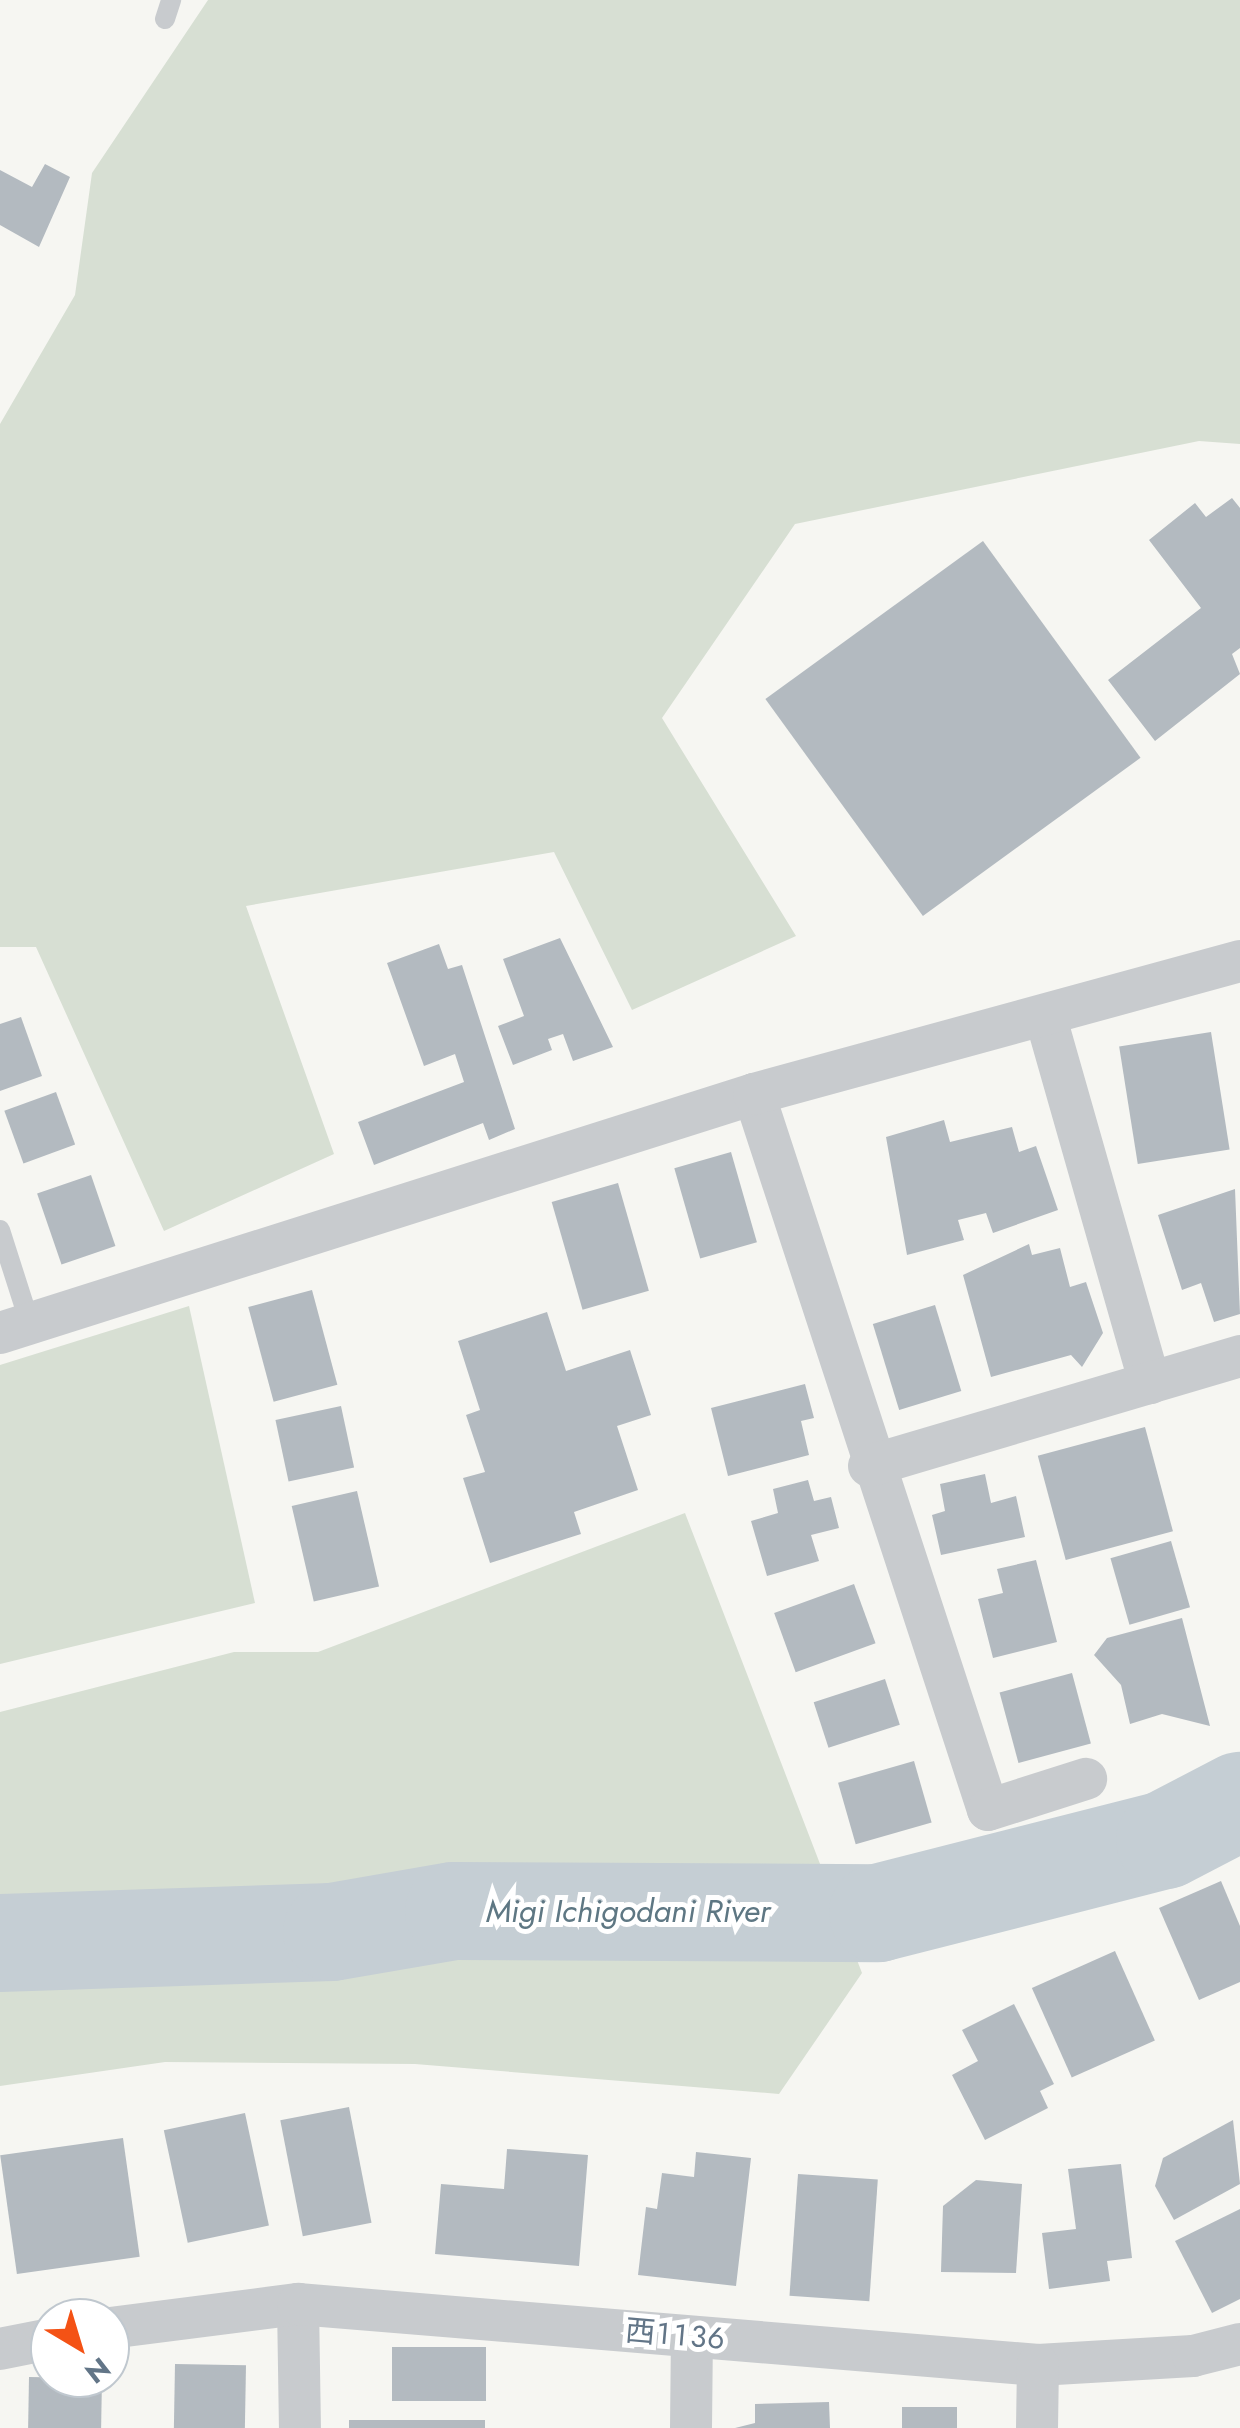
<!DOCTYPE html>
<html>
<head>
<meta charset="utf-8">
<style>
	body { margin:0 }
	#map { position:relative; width:1240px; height:2428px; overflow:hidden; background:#f6f6f2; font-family:Jost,"Noto Sans JP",sans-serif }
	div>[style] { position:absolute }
	.green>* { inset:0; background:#d7dfd3 }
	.river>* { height:98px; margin:-49px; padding:0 49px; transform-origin:49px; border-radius:49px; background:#c5ced4 }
	.building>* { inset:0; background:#b3bac0; transform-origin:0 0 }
	.service>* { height:20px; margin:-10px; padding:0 10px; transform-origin:10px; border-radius:10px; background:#c8cbce }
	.minor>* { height:42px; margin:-21px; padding:0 21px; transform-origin:21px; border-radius:21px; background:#c8cbce }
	span { translate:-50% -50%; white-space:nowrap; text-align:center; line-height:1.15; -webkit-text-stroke:10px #fff; paint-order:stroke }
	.street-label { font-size:30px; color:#627587 }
	.water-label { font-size:32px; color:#5e7783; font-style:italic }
	.north { position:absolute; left:30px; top:2298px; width:100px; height:100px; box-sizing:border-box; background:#fff; border:2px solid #c0c8cf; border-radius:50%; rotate:142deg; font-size:28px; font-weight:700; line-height:40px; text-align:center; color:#627587 }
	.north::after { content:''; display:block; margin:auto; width:35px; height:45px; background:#f45215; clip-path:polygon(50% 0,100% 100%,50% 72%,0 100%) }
</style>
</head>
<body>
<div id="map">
	<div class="green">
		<i style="clip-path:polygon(208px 0,1240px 0,1240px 444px,1199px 441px,795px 524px,662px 718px,796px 936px,632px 1010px,554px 852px,246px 906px,334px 1154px,164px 1231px,36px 947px,0 947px,0 424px,75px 295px,92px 173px)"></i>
		<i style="clip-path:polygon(189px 1306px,255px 1603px,0 1664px,0 1365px)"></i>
		<i style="clip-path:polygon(685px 1513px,862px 1973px,779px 2094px,415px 2064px,165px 2062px,0 2086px,0 1712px,234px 1652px,318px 1652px)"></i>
	</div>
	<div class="river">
		<i style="left:0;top:1943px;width:332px;rotate:-1.9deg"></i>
		<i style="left:332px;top:1932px;width:124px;rotate:-9.8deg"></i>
		<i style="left:454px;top:1911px;width:424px;rotate:0.3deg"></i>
		<i style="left:878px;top:1913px;width:296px;rotate:-14.3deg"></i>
		<i style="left:1165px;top:1840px;width:85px;rotate:-27.5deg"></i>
	</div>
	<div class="building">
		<i style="clip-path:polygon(45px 164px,70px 177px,39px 247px,0 225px,0 170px,32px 187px)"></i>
		<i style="clip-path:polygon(1232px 498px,1240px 508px,1240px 648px,1232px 654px,1240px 674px,1155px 741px,1108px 680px,1201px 608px,1149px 540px,1195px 503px,1206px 517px)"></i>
		<i style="left:983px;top:541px;width:268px;height:269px;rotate:54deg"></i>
		<i style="clip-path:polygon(560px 938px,613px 1047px,573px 1061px,563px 1034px,548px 1039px,552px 1050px,513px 1065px,498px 1026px,524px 1016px,503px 959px)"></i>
		<i style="clip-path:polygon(439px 944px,448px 969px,462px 965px,515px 1129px,489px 1140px,483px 1123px,374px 1165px,358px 1122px,464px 1082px,455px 1054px,424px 1066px,387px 963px)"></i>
		<i style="clip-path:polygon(21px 1017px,42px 1076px,0 1091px,0 1024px)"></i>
		<i style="left:1211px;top:1032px;width:119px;height:93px;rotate:81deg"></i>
		<i style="left:56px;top:1092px;width:56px;height:55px;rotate:70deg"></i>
		<i style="clip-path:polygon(944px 1120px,950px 1142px,1012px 1127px,1019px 1152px,1036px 1146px,1058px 1210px,993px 1233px,986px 1213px,958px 1220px,964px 1240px,907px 1255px,886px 1137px)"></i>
		<i style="left:731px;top:1152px;width:94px;height:59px;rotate:74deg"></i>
		<i style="left:91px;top:1175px;width:75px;height:57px;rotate:71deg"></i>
		<i style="left:618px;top:1183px;width:112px;height:69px;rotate:74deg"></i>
		<i style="clip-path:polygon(1235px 1189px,1240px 1314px,1214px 1322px,1201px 1283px,1182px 1290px,1158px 1215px)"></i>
		<i style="clip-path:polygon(1029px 1244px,1032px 1255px,1060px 1248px,1070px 1287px,1086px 1282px,1103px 1333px,1082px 1367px,1071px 1355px,991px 1377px,963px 1275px)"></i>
		<i style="left:312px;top:1290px;width:98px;height:66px;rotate:75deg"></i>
		<i style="left:935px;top:1305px;width:90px;height:65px;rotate:73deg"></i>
		<i style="clip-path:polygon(547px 1312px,566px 1371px,630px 1350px,651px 1415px,617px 1426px,638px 1490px,574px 1512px,581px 1534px,490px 1563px,463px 1478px,485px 1472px,466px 1415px,480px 1410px,458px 1341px)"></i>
		<i style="clip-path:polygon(805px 1384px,814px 1418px,801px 1421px,809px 1455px,728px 1476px,711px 1408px)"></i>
		<i style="left:341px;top:1406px;width:63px;height:67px;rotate:78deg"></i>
		<i style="left:1145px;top:1427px;width:108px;height:111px;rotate:75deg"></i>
		<i style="clip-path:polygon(985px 1474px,991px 1503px,1016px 1496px,1025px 1537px,941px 1555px,932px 1515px,945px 1511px,940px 1484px)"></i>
		<i style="clip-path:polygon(808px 1480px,814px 1501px,831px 1497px,839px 1528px,811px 1535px,819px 1561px,767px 1576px,751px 1521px,778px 1513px,773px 1489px)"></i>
		<i style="left:357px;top:1491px;width:98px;height:67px;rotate:77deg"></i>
		<i style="left:1171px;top:1541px;width:69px;height:63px;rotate:74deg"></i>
		<i style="clip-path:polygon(1036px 1560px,1057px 1642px,993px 1658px,978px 1599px,1003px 1593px,997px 1569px)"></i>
		<i style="left:854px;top:1584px;width:63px;height:85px;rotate:70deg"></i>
		<i style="clip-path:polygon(1182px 1618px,1210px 1726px,1162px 1714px,1130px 1724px,1121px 1685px,1094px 1655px,1107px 1638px)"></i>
		<i style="left:1072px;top:1673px;width:73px;height:75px;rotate:75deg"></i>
		<i style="left:885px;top:1679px;width:48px;height:75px;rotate:72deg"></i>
		<i style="left:914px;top:1761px;width:64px;height:79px;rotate:74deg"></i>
		<i style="clip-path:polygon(1221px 1881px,1240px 1926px,1240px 1982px,1199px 2000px,1159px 1908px)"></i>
		<i style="left:1115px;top:1951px;width:98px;height:91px;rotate:66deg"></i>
		<i style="clip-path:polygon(1014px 2004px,1054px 2084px,1040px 2091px,1048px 2108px,985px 2140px,952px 2075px,978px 2061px,962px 2030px)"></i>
		<i style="left:349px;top:2107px;width:118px;height:70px;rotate:79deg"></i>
		<i style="left:245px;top:2113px;width:115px;height:83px;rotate:78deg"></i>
		<i style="clip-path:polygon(1233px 2120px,1240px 2184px,1174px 2220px,1155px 2186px,1163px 2158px)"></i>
		<i style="left:123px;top:2138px;width:120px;height:124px;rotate:82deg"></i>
		<i style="clip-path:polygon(507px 2149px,588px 2155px,579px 2266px,435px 2254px,441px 2184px,504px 2189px)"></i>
		<i style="clip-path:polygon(696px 2152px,751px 2158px,736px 2286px,638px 2275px,646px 2207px,657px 2209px,662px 2173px,694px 2177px)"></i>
		<i style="clip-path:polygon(1121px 2164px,1132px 2258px,1107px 2261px,1110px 2281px,1049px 2289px,1042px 2233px,1076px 2229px,1068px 2169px)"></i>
		<i style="left:798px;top:2174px;width:80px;height:122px;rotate:4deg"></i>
		<i style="clip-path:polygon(976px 2180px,1022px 2184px,1016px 2273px,941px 2272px,943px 2206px)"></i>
		<i style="clip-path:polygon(1240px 2209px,1240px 2299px,1212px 2313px,1175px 2241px)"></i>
		<i style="left:392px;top:2347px;width:94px;height:54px"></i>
		<i style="left:175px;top:2364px;width:71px;height:64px;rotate:1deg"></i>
		<i style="left:29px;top:2377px;width:73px;height:51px;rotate:1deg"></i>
		<i style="clip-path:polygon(829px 2402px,830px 2428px,735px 2428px,755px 2423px,755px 2404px)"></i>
		<i style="left:957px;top:2407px;width:21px;height:55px;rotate:90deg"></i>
		<i style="left:349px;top:2420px;width:136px;height:8px"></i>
	</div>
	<div class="service">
		<i style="left:165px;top:19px;width:20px;rotate:-72deg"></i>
		<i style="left:0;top:1230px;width:99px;rotate:72.3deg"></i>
	</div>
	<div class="minor">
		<i style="left:1045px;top:1015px;width:383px;rotate:74.1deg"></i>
		<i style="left:754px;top:1094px;width:753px;rotate:71.9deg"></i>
		<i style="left:988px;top:1810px;width:103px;rotate:-17.6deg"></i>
		<i style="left:0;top:1333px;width:791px;rotate:-17.59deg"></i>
		<i style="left:754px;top:1094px;width:504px;rotate:-15.3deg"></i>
		<i style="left:869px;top:1466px;width:387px;rotate:-16.5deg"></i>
		<i style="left:298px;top:2304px;width:124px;rotate:89.1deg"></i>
		<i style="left:110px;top:2328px;width:190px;rotate:-7.3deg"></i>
		<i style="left:298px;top:2304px;width:743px;rotate:4.71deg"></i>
		<i style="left:1038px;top:2365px;width:155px;rotate:-3.3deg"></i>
		<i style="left:1193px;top:2356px;width:49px;rotate:-14.3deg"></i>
		<i style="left:0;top:2349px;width:51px;rotate:-11.3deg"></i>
		<i style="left:691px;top:2428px;width:91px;rotate:-89.4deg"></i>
		<i style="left:1037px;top:2428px;width:63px;rotate:-89.1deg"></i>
	</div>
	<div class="street-label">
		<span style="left:675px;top:2335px;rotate:5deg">西１１３６</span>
	</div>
	<div class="water-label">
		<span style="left:628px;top:1911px">Migi Ichigodani River</span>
	</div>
	<div class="north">N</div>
</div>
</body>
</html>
